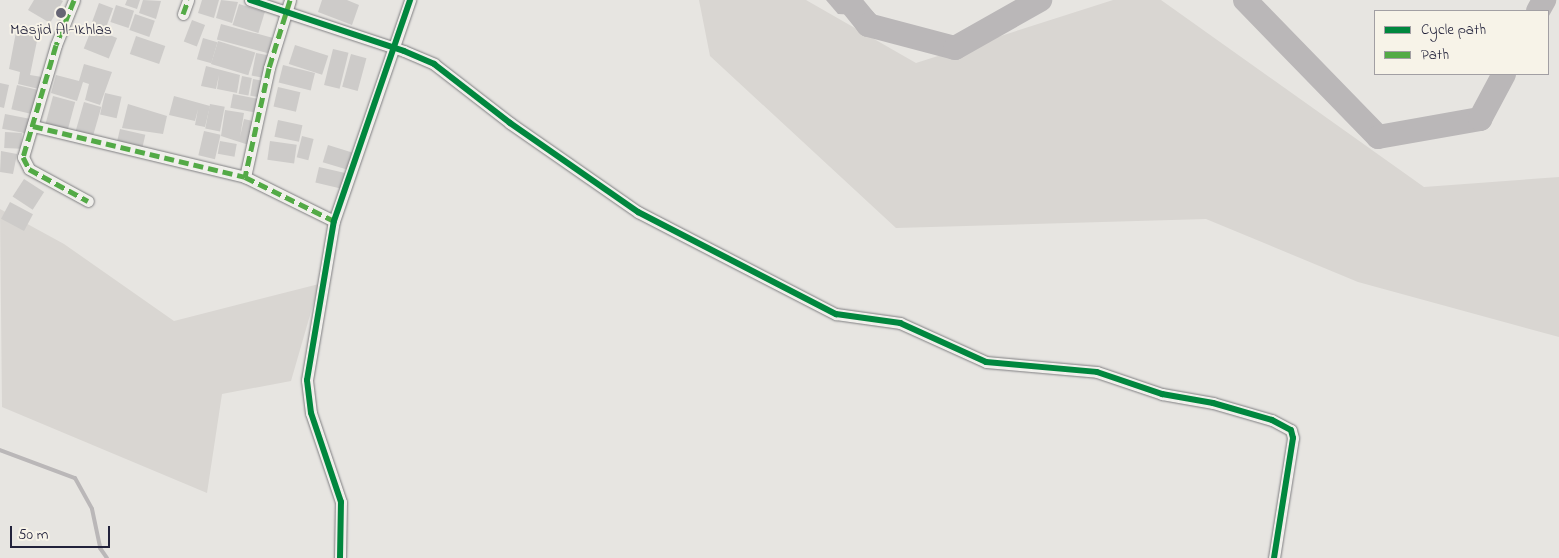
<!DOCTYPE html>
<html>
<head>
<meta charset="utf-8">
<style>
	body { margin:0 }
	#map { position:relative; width:1559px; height:558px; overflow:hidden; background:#e7e5e1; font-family:"Indie Flower",sans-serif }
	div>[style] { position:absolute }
	.green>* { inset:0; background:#d9d6d2 }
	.water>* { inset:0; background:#bab7b8 }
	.stream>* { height:4px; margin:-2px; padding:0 2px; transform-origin:2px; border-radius:2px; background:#bab7b8 }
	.river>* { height:24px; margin:-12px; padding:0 12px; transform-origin:12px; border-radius:12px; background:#bab7b8 }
	.building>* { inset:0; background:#cdcbc9; transform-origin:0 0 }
	.roads { filter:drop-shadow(0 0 1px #7f7e81) drop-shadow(0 0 1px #7f7e81) }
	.street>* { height:11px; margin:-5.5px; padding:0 5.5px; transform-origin:5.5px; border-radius:5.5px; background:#f0efeb }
	.quiet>* { height:5px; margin-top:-2.5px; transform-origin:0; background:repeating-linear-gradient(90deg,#53aa46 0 10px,transparent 0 15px) }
	.cycleway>* { height:6px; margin:-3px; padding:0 3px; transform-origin:3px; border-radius:3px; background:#00873e }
	.dots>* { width:14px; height:14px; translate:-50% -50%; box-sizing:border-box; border:2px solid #f7f3e8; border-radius:50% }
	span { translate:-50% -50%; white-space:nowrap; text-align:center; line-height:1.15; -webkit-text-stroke:4px #f7f3e8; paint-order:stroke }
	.poi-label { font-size:16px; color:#22223b }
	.legend { position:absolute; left:1374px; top:10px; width:175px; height:65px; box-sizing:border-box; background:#f7f3e8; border:1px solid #a29fa3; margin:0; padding:6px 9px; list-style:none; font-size:15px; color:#22223b }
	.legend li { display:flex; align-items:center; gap:10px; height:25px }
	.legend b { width:25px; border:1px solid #a29fa3 }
	.scale { position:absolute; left:10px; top:526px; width:100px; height:22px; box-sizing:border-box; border:2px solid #22223b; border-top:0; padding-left:6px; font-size:15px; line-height:18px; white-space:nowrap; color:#22223b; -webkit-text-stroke:4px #f7f3e8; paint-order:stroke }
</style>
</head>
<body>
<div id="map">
	<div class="green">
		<i style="clip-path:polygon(699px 0,806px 0,916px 63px,1113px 0,1161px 0,1424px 187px,1559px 177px,1559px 337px,1358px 282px,1206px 219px,896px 228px,710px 56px)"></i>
		<i style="clip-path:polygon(0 209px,64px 244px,174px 321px,319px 284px,291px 381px,222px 394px,207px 493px,2px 407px)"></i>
	</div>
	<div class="water">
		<i style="clip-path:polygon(826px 0,862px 0,877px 16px,838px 14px)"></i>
	</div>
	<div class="stream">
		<i style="left:0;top:450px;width:80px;rotate:20.5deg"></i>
		<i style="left:75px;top:478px;width:35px;rotate:61deg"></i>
		<i style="left:92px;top:509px;width:40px;rotate:78deg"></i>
		<i style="left:100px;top:548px;width:12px;rotate:55deg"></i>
	</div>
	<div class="river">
		<i style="left:848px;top:0;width:32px;rotate:51deg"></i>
		<i style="left:868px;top:25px;width:90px;rotate:14.8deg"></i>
		<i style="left:955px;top:48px;width:98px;rotate:-29.5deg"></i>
		<i style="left:1245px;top:0;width:191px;rotate:45.8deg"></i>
		<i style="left:1378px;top:137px;width:104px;rotate:-10deg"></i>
		<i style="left:1480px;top:119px;width:51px;rotate:-61.9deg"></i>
		<i style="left:1538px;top:11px;width:13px;rotate:-61deg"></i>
	</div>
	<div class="building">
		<i style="clip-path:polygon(34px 0,61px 0,63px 1px,50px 23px,28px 10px)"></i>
		<i style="clip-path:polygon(127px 0,140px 0,137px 9px,125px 5px)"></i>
		<i style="clip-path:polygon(143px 0,161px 1px,156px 19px,139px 13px)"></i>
		<i style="clip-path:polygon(202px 0,219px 0,214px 18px,198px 13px)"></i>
		<i style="clip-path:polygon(221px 0,238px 2px,232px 23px,216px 18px)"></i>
		<i style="clip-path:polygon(322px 0,347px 0,359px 5px,352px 25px,318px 12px)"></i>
		<i style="left:99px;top:3px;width:15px;height:23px;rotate:20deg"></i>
		<i style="left:239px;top:4px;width:27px;height:22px;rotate:17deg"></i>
		<i style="left:116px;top:5px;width:19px;height:18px;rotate:18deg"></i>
		<i style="left:135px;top:14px;width:21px;height:17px;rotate:19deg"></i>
		<i style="left:192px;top:20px;width:14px;height:23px;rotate:21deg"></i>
		<i style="left:221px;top:24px;width:53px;height:16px;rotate:15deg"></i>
		<i style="left:92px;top:28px;width:27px;height:22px;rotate:22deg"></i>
		<i style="clip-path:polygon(16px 32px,38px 36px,30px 75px,42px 77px,39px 89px,18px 84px,20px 72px,9px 69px)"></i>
		<i style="left:136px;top:36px;width:31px;height:19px;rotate:19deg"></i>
		<i style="left:203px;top:38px;width:15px;height:22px;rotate:16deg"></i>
		<i style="left:218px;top:41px;width:39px;height:24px;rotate:17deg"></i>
		<i style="left:295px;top:45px;width:35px;height:20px;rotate:18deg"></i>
		<i style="left:333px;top:49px;width:16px;height:37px;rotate:14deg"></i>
		<i style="left:256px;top:53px;width:15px;height:23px;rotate:11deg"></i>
		<i style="left:351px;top:54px;width:16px;height:34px;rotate:15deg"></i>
		<i style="clip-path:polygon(84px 64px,112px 72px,100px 105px,85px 100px,89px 84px,83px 82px,77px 101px,51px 93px,56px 75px,79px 81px)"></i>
		<i style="left:283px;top:65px;width:33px;height:18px;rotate:14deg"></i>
		<i style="clip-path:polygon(206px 66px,240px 75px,237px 93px,217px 89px,219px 75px,216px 89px,201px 86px)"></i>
		<i style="left:242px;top:76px;width:10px;height:18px;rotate:11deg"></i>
		<i style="left:253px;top:79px;width:12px;height:17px;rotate:9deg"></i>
		<i style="clip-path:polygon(0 83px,9px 85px,4px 108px,0 107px)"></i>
		<i style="left:17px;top:85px;width:23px;height:25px;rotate:13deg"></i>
		<i style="left:278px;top:87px;width:23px;height:20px;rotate:13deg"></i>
		<i style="left:105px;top:93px;width:17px;height:22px;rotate:13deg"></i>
		<i style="left:233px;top:94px;width:25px;height:14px;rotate:11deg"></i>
		<i style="left:53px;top:96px;width:23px;height:29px;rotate:15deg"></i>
		<i style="clip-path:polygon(174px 96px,210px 106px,205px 127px,195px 125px,198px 109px,195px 121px,169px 115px)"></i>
		<i style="left:84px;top:102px;width:18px;height:33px;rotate:16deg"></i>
		<i style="clip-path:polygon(128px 104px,167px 116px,163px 134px,122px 128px)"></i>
		<i style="left:210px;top:104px;width:15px;height:25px;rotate:11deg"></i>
		<i style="clip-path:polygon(225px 110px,244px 113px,240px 137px,244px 119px,257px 122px,252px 146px,221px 136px)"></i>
		<i style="left:5px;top:114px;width:25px;height:15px;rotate:11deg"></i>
		<i style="left:278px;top:120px;width:25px;height:17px;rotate:12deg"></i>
		<i style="left:120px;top:129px;width:26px;height:15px;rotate:13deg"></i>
		<i style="left:204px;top:131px;width:17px;height:25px;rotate:13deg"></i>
		<i style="left:5px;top:132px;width:17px;height:16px;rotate:3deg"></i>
		<i style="left:302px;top:136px;width:12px;height:22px;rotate:14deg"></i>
		<i style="left:220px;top:141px;width:17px;height:13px;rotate:10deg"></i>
		<i style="left:270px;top:141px;width:27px;height:19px;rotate:8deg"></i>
		<i style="left:328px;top:145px;width:27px;height:18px;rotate:17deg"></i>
		<i style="clip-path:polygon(1px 151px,17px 154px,13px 174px,0 172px)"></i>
		<i style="left:319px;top:167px;width:28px;height:16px;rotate:13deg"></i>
		<i style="left:24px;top:179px;width:24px;height:21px;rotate:33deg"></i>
		<i style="left:10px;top:202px;width:26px;height:19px;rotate:28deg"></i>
	</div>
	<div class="roads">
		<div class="street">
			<i style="left:74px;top:0;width:48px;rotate:111.8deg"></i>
			<i style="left:56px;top:45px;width:117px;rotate:106.4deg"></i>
			<i style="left:23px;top:157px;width:13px;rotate:63deg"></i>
			<i style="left:29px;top:169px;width:67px;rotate:28.5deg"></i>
			<i style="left:250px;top:0;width:162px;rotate:18.3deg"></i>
			<i style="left:404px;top:51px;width:33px;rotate:23deg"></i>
			<i style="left:434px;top:64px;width:96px;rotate:37.8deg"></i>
			<i style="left:510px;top:123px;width:156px;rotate:34.8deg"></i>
			<i style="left:638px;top:212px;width:223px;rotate:27.3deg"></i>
			<i style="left:836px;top:314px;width:65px;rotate:8deg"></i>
			<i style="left:900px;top:323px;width:94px;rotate:24.4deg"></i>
			<i style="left:986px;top:362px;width:111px;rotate:5.1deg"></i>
			<i style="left:1097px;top:372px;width:69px;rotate:18.7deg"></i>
			<i style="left:1162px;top:394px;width:52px;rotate:10deg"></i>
			<i style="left:1213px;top:403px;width:61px;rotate:16.1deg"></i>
			<i style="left:1272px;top:420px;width:21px;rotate:28deg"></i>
			<i style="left:1291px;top:430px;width:8px;rotate:76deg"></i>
			<i style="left:1293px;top:438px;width:121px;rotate:99deg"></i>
			<i style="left:290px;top:0;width:71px;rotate:107.2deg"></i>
			<i style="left:269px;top:68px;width:112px;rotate:102.4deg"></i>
			<i style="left:245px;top:177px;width:99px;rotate:26.3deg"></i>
			<i style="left:183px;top:14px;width:15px;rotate:-70deg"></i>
			<i style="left:33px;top:126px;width:218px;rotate:13.5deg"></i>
			<i style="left:340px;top:558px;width:56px;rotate:-89deg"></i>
			<i style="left:341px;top:502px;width:94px;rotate:-108.6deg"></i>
			<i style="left:311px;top:413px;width:33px;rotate:-97deg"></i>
			<i style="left:307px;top:380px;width:161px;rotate:-80.4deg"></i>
			<i style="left:334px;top:221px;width:234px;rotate:-71deg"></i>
		</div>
	</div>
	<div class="quiet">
		<i style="left:74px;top:0;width:48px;rotate:111.8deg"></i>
		<i style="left:56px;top:45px;width:117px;rotate:106.4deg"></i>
		<i style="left:23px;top:157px;width:13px;rotate:63deg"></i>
		<i style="left:29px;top:169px;width:67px;rotate:28.5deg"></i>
		<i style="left:290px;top:0;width:71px;rotate:107.2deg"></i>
		<i style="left:269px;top:68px;width:112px;rotate:102.4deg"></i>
		<i style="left:245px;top:177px;width:99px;rotate:26.3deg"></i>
		<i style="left:183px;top:14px;width:15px;rotate:-70deg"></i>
		<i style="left:33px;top:126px;width:218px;rotate:13.5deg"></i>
	</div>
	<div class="cycleway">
		<i style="left:250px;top:0;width:162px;rotate:18.3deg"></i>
		<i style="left:404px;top:51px;width:33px;rotate:23deg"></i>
		<i style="left:434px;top:64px;width:96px;rotate:37.8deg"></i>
		<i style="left:510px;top:123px;width:156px;rotate:34.8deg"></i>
		<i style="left:638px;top:212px;width:223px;rotate:27.3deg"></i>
		<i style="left:836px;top:314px;width:65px;rotate:8deg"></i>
		<i style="left:900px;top:323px;width:94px;rotate:24.4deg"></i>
		<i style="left:986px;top:362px;width:111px;rotate:5.1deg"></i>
		<i style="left:1097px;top:372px;width:69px;rotate:18.7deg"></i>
		<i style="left:1162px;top:394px;width:52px;rotate:10deg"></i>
		<i style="left:1213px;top:403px;width:61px;rotate:16.1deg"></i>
		<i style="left:1272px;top:420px;width:21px;rotate:28deg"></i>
		<i style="left:1291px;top:430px;width:8px;rotate:76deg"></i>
		<i style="left:1293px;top:438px;width:121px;rotate:99deg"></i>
		<i style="left:340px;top:558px;width:56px;rotate:-89deg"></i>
		<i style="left:341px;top:502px;width:94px;rotate:-108.6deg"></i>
		<i style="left:311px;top:413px;width:33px;rotate:-97deg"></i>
		<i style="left:307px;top:380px;width:161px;rotate:-80.4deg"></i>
		<i style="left:334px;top:221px;width:234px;rotate:-71deg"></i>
	</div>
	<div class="dots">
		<i style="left:61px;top:13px;background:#676675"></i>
	</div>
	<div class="poi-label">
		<span style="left:61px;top:30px">Masjid Al-Ikhlas</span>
	</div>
	<ul class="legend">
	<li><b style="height:6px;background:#00873e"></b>Cycle path</li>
	<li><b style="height:6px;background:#53aa46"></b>Path</li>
	</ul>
	<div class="scale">50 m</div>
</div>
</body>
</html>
